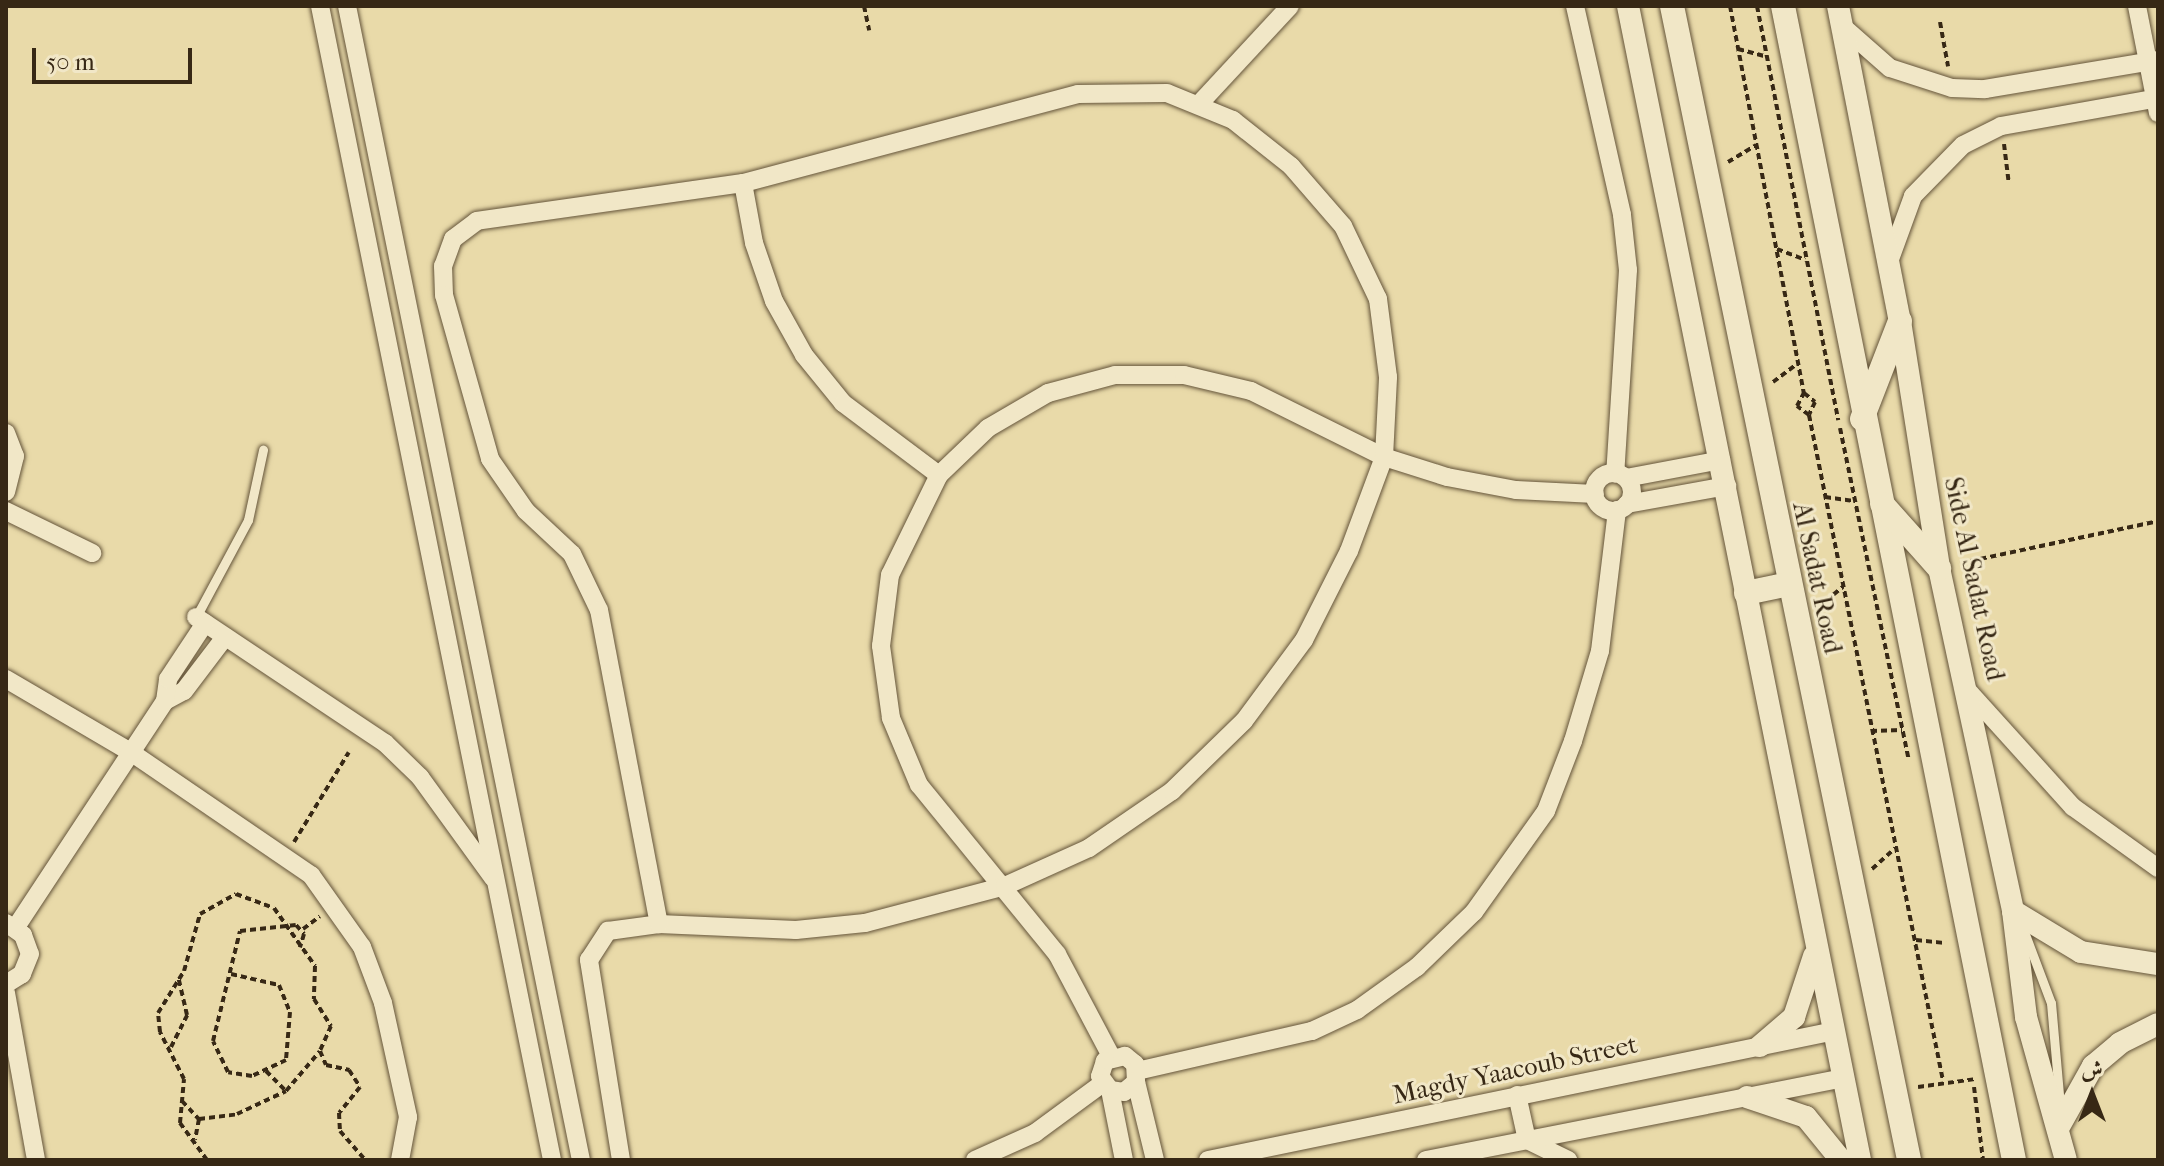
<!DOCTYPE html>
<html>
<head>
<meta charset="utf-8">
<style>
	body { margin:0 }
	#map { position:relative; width:2164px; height:1166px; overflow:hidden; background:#e9daa9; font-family:"IM FELL French Canon",Amiri,serif }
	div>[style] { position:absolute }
	.path>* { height:4px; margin-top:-2px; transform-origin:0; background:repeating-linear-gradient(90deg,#372815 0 6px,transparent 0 10px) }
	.roads { filter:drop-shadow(0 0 2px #64543a) drop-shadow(0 0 2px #64543a) }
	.service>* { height:9px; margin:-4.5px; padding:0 4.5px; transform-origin:4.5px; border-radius:4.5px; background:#f1e7c7 }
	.minor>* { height:18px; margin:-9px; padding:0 9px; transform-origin:9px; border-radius:9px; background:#f1e7c7 }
	.minor>.ring { margin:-9px; padding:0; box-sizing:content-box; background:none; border:18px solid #f1e7c7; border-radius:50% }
	.tertiary>* { height:22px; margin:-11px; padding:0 11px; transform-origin:11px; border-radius:11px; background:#f1e7c7 }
	.secondary>* { height:24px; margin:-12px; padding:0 12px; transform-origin:12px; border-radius:12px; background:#f1e7c7 }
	span { translate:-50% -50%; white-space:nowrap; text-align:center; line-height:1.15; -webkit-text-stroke:6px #f1e7c7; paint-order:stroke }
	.street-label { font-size:26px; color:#372815 }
	.frame { position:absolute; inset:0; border:8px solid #372815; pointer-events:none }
	.north { position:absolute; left:2052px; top:1054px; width:80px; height:80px; -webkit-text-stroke:6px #f1e7c7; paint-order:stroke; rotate:0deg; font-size:22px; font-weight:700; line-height:32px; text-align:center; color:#372815 }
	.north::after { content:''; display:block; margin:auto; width:28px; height:36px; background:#372815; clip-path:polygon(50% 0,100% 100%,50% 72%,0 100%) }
	.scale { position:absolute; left:32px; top:48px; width:160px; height:36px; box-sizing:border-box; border:4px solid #372815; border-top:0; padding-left:10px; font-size:24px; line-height:28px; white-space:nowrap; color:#372815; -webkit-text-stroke:6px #f1e7c7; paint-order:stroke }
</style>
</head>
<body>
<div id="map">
	<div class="path">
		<i style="left:864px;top:6px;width:25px;rotate:78deg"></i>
		<i style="left:1730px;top:6px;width:394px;rotate:79.2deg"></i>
		<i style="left:1804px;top:393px;width:14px;rotate:39deg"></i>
		<i style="left:1815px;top:402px;width:14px;rotate:115deg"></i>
		<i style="left:1809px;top:415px;width:15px;rotate:-143deg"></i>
		<i style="left:1797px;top:406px;width:15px;rotate:-62deg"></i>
		<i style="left:1757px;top:6px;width:422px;rotate:78.9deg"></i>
		<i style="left:1940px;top:22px;width:45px;rotate:79.7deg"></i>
		<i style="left:1738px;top:49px;width:30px;rotate:15deg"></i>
		<i style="left:2004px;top:144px;width:38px;rotate:83deg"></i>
		<i style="left:1728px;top:162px;width:33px;rotate:-31deg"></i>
		<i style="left:1777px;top:249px;width:30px;rotate:21deg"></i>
		<i style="left:1773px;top:382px;width:31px;rotate:-37deg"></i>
		<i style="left:1809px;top:415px;width:679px;rotate:78.62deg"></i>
		<i style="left:1840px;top:428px;width:339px;rotate:78.3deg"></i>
		<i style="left:1825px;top:497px;width:29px;rotate:8deg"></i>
		<i style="left:1961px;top:563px;width:201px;rotate:-12deg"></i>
		<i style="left:1818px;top:607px;width:32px;rotate:-39deg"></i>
		<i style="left:1871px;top:731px;width:31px;rotate:-2deg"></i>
		<i style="left:294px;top:842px;width:105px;rotate:-58.6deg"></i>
		<i style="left:1872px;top:869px;width:31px;rotate:-42deg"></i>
		<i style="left:303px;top:929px;width:21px;rotate:-37deg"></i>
		<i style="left:1916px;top:940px;width:30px;rotate:6deg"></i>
		<i style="left:231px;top:974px;width:49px;rotate:12.9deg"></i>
		<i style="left:279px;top:985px;width:29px;rotate:68deg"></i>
		<i style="left:290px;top:1012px;width:48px;rotate:94.8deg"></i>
		<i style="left:286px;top:1060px;width:38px;rotate:155deg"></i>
		<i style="left:252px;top:1076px;width:24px;rotate:-171deg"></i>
		<i style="left:228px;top:1072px;width:34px;rotate:-116deg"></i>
		<i style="left:213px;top:1041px;width:113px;rotate:-76.2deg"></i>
		<i style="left:240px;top:931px;width:56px;rotate:-6.1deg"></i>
		<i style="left:296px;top:925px;width:12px;rotate:48deg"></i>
		<i style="left:304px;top:934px;width:14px;rotate:107deg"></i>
		<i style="left:171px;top:1047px;width:36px;rotate:-63deg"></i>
		<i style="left:187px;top:1015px;width:37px;rotate:-103deg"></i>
		<i style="left:266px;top:1071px;width:28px;rotate:45deg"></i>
		<i style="left:1918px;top:1087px;width:59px;rotate:-7.9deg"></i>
		<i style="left:1974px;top:1087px;width:74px;rotate:83deg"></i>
		<i style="left:182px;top:1101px;width:25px;rotate:47deg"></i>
		<i style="left:199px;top:1119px;width:21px;rotate:101deg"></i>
		<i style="left:199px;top:1119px;width:38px;rotate:-7deg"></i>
		<i style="left:237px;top:1114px;width:54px;rotate:-25.1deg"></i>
		<i style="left:286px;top:1091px;width:52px;rotate:-49.6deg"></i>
		<i style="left:207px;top:1160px;width:46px;rotate:-126.1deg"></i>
		<i style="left:180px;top:1123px;width:44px;rotate:-84.8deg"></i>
		<i style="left:184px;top:1079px;width:53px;rotate:-117.1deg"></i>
		<i style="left:160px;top:1032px;width:19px;rotate:-96deg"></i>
		<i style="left:158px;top:1013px;width:49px;rotate:-58.2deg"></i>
		<i style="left:184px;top:971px;width:59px;rotate:-74.3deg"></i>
		<i style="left:200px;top:914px;width:41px;rotate:-29.1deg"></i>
		<i style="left:236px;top:894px;width:40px;rotate:20.2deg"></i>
		<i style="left:274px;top:908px;width:71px;rotate:54.7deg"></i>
		<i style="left:315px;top:966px;width:33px;rotate:92deg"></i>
		<i style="left:314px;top:999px;width:32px;rotate:58deg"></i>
		<i style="left:331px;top:1026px;width:27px;rotate:114deg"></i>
		<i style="left:320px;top:1051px;width:15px;rotate:67deg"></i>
		<i style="left:326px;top:1065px;width:24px;rotate:12deg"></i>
		<i style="left:349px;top:1070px;width:20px;rotate:57deg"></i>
		<i style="left:360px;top:1087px;width:33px;rotate:129deg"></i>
		<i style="left:339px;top:1113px;width:18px;rotate:87deg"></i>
		<i style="left:340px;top:1131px;width:38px;rotate:49deg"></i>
	</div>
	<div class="roads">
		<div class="service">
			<i style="left:196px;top:617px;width:110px;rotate:-61.8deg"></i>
			<i style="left:248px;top:520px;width:72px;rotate:-77.9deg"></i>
			<i style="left:2022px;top:926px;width:82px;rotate:69.4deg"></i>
			<i style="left:2051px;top:1003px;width:102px;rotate:85deg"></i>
		</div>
		<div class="minor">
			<i style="left:320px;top:6px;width:1177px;rotate:78.63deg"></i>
			<i style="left:347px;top:6px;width:1177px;rotate:78.54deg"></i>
			<i style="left:1575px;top:6px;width:214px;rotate:77.3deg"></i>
			<i style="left:1622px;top:215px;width:55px;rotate:83.8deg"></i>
			<i style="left:1628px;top:270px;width:204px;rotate:93.6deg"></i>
			<i style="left:2137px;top:6px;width:109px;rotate:78.9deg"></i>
			<i style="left:1841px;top:25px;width:65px;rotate:41.3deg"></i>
			<i style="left:1890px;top:68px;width:65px;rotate:17.9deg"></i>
			<i style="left:1952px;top:88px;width:33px;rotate:2deg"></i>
			<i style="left:1985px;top:89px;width:175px;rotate:-9.5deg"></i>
			<i style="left:1200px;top:103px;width:132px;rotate:-47.1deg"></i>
			<i style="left:743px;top:183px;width:61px;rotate:79.6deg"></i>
			<i style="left:754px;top:243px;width:61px;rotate:71deg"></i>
			<i style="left:774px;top:301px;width:62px;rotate:60.9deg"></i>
			<i style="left:804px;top:355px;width:62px;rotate:50.9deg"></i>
			<i style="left:843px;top:403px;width:120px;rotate:36.9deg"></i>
			<i style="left:1889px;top:262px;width:70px;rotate:-70deg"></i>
			<i style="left:1913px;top:196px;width:71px;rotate:-45.6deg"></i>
			<i style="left:1963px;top:145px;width:42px;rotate:-26.6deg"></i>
			<i style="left:2001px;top:126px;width:159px;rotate:-10.1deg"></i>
			<i style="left:6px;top:433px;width:25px;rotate:69deg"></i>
			<i style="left:15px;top:456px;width:37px;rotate:104deg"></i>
			<i class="ring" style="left:1594px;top:473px;width:20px;height:20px"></i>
			<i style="left:1626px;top:478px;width:97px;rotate:-10.7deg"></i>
			<i style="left:1627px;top:504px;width:102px;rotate:-10.2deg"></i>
			<i style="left:6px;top:511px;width:96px;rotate:26deg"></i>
			<i style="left:196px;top:617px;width:227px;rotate:33.7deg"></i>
			<i style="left:385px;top:743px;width:49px;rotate:44.2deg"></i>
			<i style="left:420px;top:777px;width:125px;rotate:54.1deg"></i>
			<i style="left:6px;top:679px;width:146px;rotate:30.4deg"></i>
			<i style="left:132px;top:753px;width:217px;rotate:34.3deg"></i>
			<i style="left:311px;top:875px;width:88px;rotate:54.7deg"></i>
			<i style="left:362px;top:947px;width:60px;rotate:69.4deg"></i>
			<i style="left:383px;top:1003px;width:117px;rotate:77.6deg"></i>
			<i style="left:408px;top:1117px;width:44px;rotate:100.5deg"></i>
			<i style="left:1969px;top:692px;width:155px;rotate:47.9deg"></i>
			<i style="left:2073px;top:807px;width:105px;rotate:35.7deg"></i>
			<i style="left:165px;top:701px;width:21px;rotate:-28deg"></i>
			<i style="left:184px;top:691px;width:68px;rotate:-52.8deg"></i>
			<i style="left:6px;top:923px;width:21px;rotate:35deg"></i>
			<i style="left:23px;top:935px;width:20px;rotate:70deg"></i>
			<i style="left:30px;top:954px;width:22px;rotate:112deg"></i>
			<i style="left:22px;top:974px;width:19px;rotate:148deg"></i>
			<i style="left:16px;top:927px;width:271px;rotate:-56.6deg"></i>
			<i style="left:165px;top:701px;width:22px;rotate:-82deg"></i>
			<i style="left:168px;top:679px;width:67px;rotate:-56.5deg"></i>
			<i style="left:6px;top:993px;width:170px;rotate:79.8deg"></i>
			<i style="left:1111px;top:1056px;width:115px;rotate:-117.9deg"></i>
			<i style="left:1057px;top:954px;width:218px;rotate:-129.2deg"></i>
			<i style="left:919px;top:785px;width:73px;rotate:-112.7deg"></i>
			<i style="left:891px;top:718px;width:73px;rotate:-97.9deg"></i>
			<i style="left:881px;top:646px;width:72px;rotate:-82.8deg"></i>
			<i style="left:890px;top:575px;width:111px;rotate:-63.9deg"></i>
			<i style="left:939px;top:475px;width:68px;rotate:-43.8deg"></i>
			<i style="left:988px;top:428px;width:69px;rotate:-30.3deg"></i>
			<i style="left:1048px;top:393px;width:69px;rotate:-15deg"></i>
			<i style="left:1115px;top:375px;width:69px"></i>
			<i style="left:1184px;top:375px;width:69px;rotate:13.4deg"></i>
			<i style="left:1251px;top:391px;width:148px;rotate:26.4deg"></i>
			<i style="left:1384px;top:457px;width:66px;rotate:17.6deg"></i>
			<i style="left:1447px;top:477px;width:70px;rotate:10.7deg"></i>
			<i style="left:1516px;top:490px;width:79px;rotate:2.9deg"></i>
			<i style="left:1137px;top:1071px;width:180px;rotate:-12.9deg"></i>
			<i style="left:1312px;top:1031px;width:50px;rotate:-25deg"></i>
			<i style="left:1357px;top:1010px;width:74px;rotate:-35.6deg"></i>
			<i style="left:1417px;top:967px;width:79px;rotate:-44deg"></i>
			<i style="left:1474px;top:912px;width:124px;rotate:-54.5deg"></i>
			<i style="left:1546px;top:811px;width:75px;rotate:-68.9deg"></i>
			<i style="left:1573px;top:741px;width:94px;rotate:-73.3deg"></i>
			<i style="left:1600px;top:651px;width:142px;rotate:-83.1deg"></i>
			<i style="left:1136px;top:1082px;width:80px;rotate:76.3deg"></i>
			<i style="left:1110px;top:1090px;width:14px;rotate:8deg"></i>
			<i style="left:1124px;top:1092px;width:16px;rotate:-40deg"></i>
			<i style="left:1136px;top:1082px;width:18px;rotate:-93deg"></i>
			<i style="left:1135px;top:1064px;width:13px;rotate:-141deg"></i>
			<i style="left:1125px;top:1056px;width:21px;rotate:166deg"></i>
			<i style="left:1105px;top:1061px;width:16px;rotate:108deg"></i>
			<i style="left:1100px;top:1076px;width:17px;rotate:54deg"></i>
			<i style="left:1110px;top:1090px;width:71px;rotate:78.7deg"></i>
			<i style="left:1517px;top:1095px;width:46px;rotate:77.5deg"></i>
			<i style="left:1527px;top:1140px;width:46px;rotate:26deg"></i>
			<i style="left:621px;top:1160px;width:203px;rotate:-99.1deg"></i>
			<i style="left:589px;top:960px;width:35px;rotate:-57deg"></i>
			<i style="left:608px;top:931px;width:51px;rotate:-7.8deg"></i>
			<i style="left:659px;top:924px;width:137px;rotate:2.5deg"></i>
			<i style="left:796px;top:930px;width:69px;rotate:-5.8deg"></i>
			<i style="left:865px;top:923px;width:145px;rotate:-14.8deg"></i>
			<i style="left:1005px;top:886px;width:92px;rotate:-24.3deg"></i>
			<i style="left:1089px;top:848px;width:101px;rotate:-34.5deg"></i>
			<i style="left:1172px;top:791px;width:100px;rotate:-44.2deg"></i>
			<i style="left:1244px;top:721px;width:101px;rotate:-53.5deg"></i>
			<i style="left:1304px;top:640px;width:100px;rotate:-63.2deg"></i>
			<i style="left:1349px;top:551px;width:100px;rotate:-69.6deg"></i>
			<i style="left:1384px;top:457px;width:80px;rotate:-87.1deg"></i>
			<i style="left:1388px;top:377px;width:79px;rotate:-97.3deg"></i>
			<i style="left:1378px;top:299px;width:81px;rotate:-115.6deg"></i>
			<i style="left:1343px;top:226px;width:79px;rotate:-130.9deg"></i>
			<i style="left:1291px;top:166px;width:74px;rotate:-141.6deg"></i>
			<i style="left:1233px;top:120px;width:71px;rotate:-157.8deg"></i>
			<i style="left:1167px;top:93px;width:89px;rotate:179.4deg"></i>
			<i style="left:1078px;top:94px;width:347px;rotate:165.1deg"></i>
			<i style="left:743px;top:183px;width:269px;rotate:171.9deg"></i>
			<i style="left:477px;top:221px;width:30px;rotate:143deg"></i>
			<i style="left:453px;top:239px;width:29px;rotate:110deg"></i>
			<i style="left:443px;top:266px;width:29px;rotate:88deg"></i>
			<i style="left:444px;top:295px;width:170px;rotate:74.3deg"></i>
			<i style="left:490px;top:459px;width:63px;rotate:55.3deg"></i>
			<i style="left:526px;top:511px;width:63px;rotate:43.1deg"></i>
			<i style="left:572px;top:554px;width:62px;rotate:64.3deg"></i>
			<i style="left:599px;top:610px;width:320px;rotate:79.2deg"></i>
			<i style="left:975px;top:1160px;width:66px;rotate:-24.2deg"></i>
			<i style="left:1035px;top:1133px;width:84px;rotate:-36.3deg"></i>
			<i style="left:1208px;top:1160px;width:639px;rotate:-11.64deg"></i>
			<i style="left:1426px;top:1160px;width:425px;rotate:-11.1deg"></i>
		</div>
		<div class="tertiary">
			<i style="left:1628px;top:6px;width:1177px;rotate:78.63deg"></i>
			<i style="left:1838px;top:6px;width:321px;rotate:78.9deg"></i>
			<i style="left:1900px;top:321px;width:250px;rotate:81deg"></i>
			<i style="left:1939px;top:568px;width:351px;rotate:77.8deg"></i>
			<i style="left:2013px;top:911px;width:107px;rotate:83deg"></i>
			<i style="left:2026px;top:1017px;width:148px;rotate:74.4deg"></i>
			<i style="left:2013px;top:911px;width:79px;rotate:31.1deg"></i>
			<i style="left:2081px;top:952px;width:78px;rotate:8.9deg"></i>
			<i style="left:1760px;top:1046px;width:45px;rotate:-40.5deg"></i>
			<i style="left:1794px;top:1017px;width:64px;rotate:-71.8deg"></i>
			<i style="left:1747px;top:1097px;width:62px;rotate:18.7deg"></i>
			<i style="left:1806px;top:1117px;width:55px;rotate:50.9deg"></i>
			<i style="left:2060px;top:1125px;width:68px;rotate:-60.8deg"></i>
			<i style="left:2093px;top:1066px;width:35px;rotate:-40deg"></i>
			<i style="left:2120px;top:1043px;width:42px;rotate:-26.6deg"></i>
		</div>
		<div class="secondary">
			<i style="left:1672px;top:6px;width:1178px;rotate:78.39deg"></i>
			<i style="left:1783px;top:6px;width:1177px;rotate:78.68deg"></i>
			<i style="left:1862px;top:419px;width:105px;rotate:-68.8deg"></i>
			<i style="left:1882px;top:504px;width:86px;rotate:48.3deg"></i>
			<i style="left:1746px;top:593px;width:44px;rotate:-11.8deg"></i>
		</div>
	</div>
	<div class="street-label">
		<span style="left:1817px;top:578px;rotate:78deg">Al Sadat Road</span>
		<span style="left:1974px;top:579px;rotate:78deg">Side Al Sadat Road</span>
		<span style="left:1515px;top:1070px;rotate:-12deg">Magdy Yaacoub Street</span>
	</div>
	<div class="frame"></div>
	<div class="north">ش</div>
	<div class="scale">50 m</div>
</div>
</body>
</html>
